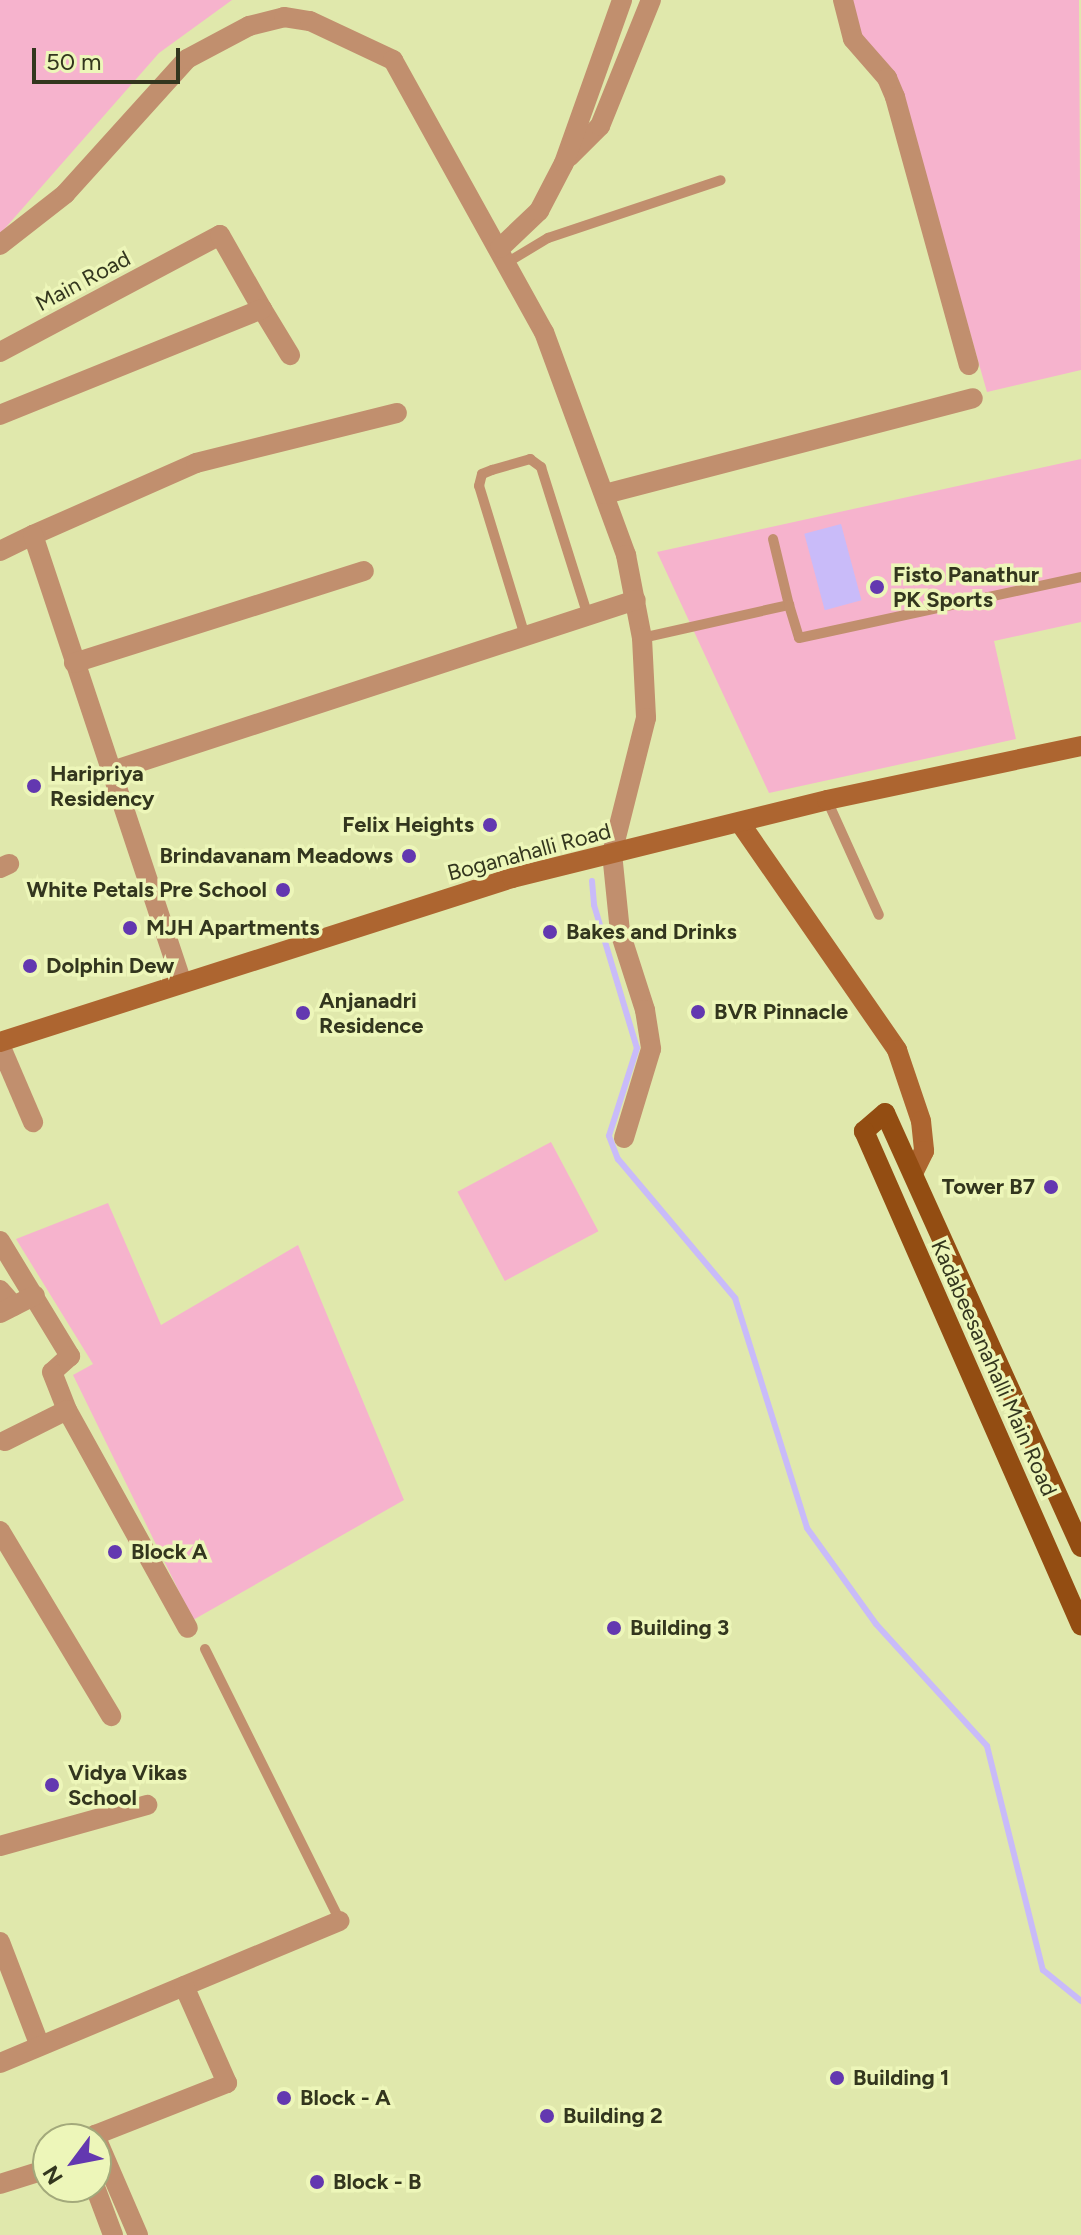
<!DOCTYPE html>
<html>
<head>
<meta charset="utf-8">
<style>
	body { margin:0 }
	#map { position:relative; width:1081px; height:2235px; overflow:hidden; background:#e0e8ac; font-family:Figtree,sans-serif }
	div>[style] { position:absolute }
	.green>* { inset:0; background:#f6b3cd; transform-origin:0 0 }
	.water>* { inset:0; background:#c9bbf9; transform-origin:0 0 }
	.stream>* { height:6px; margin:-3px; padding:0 3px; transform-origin:3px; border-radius:3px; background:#c9bbf9 }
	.lane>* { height:10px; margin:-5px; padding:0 5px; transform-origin:5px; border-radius:5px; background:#c18f6e }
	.street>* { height:20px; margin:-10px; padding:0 10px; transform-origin:10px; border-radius:10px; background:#c18f6e }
	.secondary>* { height:20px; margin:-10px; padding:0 10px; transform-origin:10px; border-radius:10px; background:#ad6530 }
	.primary>* { height:20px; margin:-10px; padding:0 10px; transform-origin:10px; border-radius:10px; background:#934d12 }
	.dots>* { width:22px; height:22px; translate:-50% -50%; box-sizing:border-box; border:4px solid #edf6b9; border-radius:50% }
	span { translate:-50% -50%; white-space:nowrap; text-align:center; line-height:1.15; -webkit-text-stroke:7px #edf6b9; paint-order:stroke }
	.street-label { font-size:22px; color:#33361e }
	.poi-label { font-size:22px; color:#33361e; font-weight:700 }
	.left { translate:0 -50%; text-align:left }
	.right { translate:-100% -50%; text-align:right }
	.north { position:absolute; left:32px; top:2123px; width:80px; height:80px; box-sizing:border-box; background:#edf6b9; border:2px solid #a3a97b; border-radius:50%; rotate:238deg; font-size:22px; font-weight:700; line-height:32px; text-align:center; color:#33361e }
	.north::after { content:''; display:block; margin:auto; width:28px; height:36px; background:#6338b0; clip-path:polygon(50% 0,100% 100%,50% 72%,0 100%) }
	.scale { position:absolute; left:32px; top:48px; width:148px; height:36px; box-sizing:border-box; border:4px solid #33361e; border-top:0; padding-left:10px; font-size:24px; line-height:28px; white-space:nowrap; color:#33361e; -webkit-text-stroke:6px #edf6b9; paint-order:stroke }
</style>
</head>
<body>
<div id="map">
	<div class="green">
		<i style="clip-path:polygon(0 0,232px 0,159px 53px,0 234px)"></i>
		<i style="clip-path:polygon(841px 0,1079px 0,1081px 370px,987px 392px,903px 99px,849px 45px)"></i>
		<i style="clip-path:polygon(1081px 459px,1081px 622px,994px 641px,1016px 739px,769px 793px,657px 552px)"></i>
		<i style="left:551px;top:1142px;width:101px;height:106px;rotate:62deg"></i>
		<i style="clip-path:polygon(108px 1203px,161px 1325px,298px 1245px,404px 1500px,193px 1620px,73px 1375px,93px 1364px,16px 1239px)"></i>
	</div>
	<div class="water">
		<i style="left:841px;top:524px;width:79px;height:38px;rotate:75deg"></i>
	</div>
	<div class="stream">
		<i style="left:592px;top:881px;width:24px;rotate:85deg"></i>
		<i style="left:594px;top:905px;width:149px;rotate:73.3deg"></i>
		<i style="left:637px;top:1048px;width:92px;rotate:107.7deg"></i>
		<i style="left:609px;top:1136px;width:25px;rotate:69deg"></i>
		<i style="left:618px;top:1159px;width:182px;rotate:49.9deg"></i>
		<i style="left:735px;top:1298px;width:241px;rotate:72.6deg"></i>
		<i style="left:807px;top:1528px;width:118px;rotate:54.3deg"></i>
		<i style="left:876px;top:1624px;width:165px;rotate:47.7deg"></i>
		<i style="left:987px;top:1746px;width:231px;rotate:76deg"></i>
		<i style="left:1043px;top:1970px;width:49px;rotate:39.2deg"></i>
	</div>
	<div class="lane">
		<i style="left:508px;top:262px;width:47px;rotate:-31deg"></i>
		<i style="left:548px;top:238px;width:182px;rotate:-18.5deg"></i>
		<i style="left:773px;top:539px;width:68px;rotate:76.4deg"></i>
		<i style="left:525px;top:636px;width:157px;rotate:-107deg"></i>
		<i style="left:479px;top:486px;width:12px;rotate:-76deg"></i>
		<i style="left:482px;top:474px;width:11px;rotate:-22deg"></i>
		<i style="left:492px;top:470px;width:40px;rotate:-16deg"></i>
		<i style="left:530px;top:459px;width:14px;rotate:36deg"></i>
		<i style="left:541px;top:467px;width:156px;rotate:72.5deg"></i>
		<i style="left:642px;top:638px;width:151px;rotate:-12.7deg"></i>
		<i style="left:789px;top:605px;width:34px;rotate:73deg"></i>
		<i style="left:799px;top:638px;width:289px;rotate:-12.2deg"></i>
		<i style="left:827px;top:800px;width:126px;rotate:65.7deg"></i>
		<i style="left:205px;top:1649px;width:304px;rotate:63.6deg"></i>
	</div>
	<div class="street">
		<i style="left:843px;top:0;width:40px;rotate:75.6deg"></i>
		<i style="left:853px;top:39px;width:52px;rotate:48.9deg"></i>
		<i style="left:887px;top:78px;width:21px;rotate:67deg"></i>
		<i style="left:895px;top:97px;width:278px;rotate:74.6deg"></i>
		<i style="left:569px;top:157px;width:44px;rotate:-45deg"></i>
		<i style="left:600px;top:126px;width:136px;rotate:-68deg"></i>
		<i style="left:0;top:245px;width:83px;rotate:-38.1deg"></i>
		<i style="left:65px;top:194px;width:182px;rotate:-47.9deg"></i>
		<i style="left:187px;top:59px;width:70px;rotate:-28deg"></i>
		<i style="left:249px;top:26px;width:36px;rotate:-14deg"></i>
		<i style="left:284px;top:17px;width:26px;rotate:9deg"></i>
		<i style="left:310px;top:21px;width:92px;rotate:25.2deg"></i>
		<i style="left:393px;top:60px;width:311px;rotate:61deg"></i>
		<i style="left:544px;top:332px;width:238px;rotate:69.8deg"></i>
		<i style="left:626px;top:555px;width:85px;rotate:79.1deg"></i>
		<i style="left:642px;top:638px;width:80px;rotate:87.1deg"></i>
		<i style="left:646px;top:718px;width:139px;rotate:104.1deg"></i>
		<i style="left:612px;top:853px;width:79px;rotate:84.2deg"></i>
		<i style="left:620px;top:932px;width:82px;rotate:72.2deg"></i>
		<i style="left:645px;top:1010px;width:39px;rotate:81deg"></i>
		<i style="left:651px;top:1049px;width:93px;rotate:106.9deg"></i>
		<i style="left:500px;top:248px;width:54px;rotate:-43.5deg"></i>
		<i style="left:539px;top:211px;width:54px;rotate:-62.5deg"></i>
		<i style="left:564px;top:163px;width:173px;rotate:-70.4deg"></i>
		<i style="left:262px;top:309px;width:54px;rotate:58.7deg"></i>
		<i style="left:0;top:352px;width:249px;rotate:-28deg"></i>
		<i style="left:220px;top:235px;width:85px;rotate:60.4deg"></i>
		<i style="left:262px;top:309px;width:283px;rotate:158deg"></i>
		<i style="left:605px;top:494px;width:380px;rotate:-14.6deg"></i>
		<i style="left:33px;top:535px;width:178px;rotate:-23.8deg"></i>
		<i style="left:196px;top:463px;width:207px;rotate:-14deg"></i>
		<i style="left:0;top:551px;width:37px;rotate:-26deg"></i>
		<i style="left:33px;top:535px;width:472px;rotate:71.6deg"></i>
		<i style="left:74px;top:663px;width:304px;rotate:-17.6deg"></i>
		<i style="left:109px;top:772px;width:554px;rotate:-18.08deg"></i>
		<i style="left:0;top:868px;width:10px;rotate:-24deg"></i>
		<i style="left:0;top:1045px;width:84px;rotate:66.8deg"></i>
		<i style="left:0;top:1241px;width:135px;rotate:58.7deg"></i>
		<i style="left:70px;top:1356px;width:24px;rotate:138deg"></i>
		<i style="left:52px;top:1372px;width:41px;rotate:68.5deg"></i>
		<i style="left:67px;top:1410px;width:249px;rotate:61deg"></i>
		<i style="left:0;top:1290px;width:21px;rotate:49deg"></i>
		<i style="left:0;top:1313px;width:39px;rotate:-27deg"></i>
		<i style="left:5px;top:1441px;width:69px;rotate:-26.6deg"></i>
		<i style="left:0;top:1531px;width:216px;rotate:59deg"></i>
		<i style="left:0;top:1846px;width:153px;rotate:-15.6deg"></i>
		<i style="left:0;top:1942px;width:111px;rotate:69deg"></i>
		<i style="left:0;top:2063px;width:368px;rotate:-22.7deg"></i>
		<i style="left:0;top:2184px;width:50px;rotate:-17.4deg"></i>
		<i style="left:95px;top:2187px;width:51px;rotate:69.4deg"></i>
		<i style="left:138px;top:2235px;width:109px;rotate:-113.3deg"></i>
		<i style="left:95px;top:2135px;width:142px;rotate:-21.5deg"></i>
		<i style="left:227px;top:2083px;width:106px;rotate:-113.9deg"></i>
	</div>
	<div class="secondary">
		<i style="left:740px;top:823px;width:276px;rotate:55.3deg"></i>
		<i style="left:897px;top:1050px;width:75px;rotate:71.3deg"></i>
		<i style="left:921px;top:1121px;width:30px;rotate:84deg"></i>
		<i style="left:924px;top:1151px;width:25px;rotate:116deg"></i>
		<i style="left:0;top:1042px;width:538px;rotate:-17.76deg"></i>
		<i style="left:512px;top:878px;width:325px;rotate:-13.9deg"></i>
		<i style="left:827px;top:800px;width:260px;rotate:-12deg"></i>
	</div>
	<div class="primary">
		<i style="left:1081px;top:1547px;width:476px;rotate:-114.3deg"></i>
		<i style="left:885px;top:1113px;width:28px;rotate:139deg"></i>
		<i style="left:864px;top:1131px;width:540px;rotate:66.29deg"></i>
	</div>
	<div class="dots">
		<i style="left:877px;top:587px;background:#6338b0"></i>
		<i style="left:34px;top:786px;background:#6338b0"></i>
		<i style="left:490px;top:825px;background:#6338b0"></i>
		<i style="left:409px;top:856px;background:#6338b0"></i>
		<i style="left:283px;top:890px;background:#6338b0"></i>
		<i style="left:130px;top:928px;background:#6338b0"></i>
		<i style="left:550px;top:932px;background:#6338b0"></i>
		<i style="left:30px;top:966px;background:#6338b0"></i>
		<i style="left:698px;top:1012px;background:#6338b0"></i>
		<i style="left:303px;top:1013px;background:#6338b0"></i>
		<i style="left:1051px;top:1187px;background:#6338b0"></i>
		<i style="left:115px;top:1552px;background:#6338b0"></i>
		<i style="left:614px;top:1628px;background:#6338b0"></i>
		<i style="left:52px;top:1785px;background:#6338b0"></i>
		<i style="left:837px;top:2078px;background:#6338b0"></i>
		<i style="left:284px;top:2098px;background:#6338b0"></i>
		<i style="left:547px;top:2116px;background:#6338b0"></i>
		<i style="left:317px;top:2182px;background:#6338b0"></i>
	</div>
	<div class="street-label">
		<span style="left:83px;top:281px;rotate:-28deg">Main Road</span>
		<span style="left:529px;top:852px;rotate:-15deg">Boganahalli Road</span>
		<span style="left:994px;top:1368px;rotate:66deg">Kadabeesanahalli Main Road</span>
	</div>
	<div class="poi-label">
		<span class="left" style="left:893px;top:587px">Fisto Panathur<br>PK Sports</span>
		<span class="left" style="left:50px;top:786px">Haripriya<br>Residency</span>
		<span class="right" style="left:474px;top:825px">Felix Heights</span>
		<span class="right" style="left:393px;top:856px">Brindavanam Meadows</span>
		<span class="right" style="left:267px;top:890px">White Petals Pre School</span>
		<span class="left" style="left:146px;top:928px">MJH Apartments</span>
		<span class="left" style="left:566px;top:932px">Bakes and Drinks</span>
		<span class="left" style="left:46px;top:966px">Dolphin Dew</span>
		<span class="left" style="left:319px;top:1013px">Anjanadri<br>Residence</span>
		<span class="left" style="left:714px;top:1012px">BVR Pinnacle</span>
		<span class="right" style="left:1035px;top:1187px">Tower B7</span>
		<span class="left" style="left:131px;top:1552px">Block A</span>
		<span class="left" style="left:630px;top:1628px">Building 3</span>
		<span class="left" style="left:68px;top:1785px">Vidya Vikas<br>School</span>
		<span class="left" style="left:853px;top:2078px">Building 1</span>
		<span class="left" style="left:300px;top:2098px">Block - A</span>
		<span class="left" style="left:563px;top:2116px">Building 2</span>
		<span class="left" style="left:333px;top:2182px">Block - B</span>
	</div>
	<div class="north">N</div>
	<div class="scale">50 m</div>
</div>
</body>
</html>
